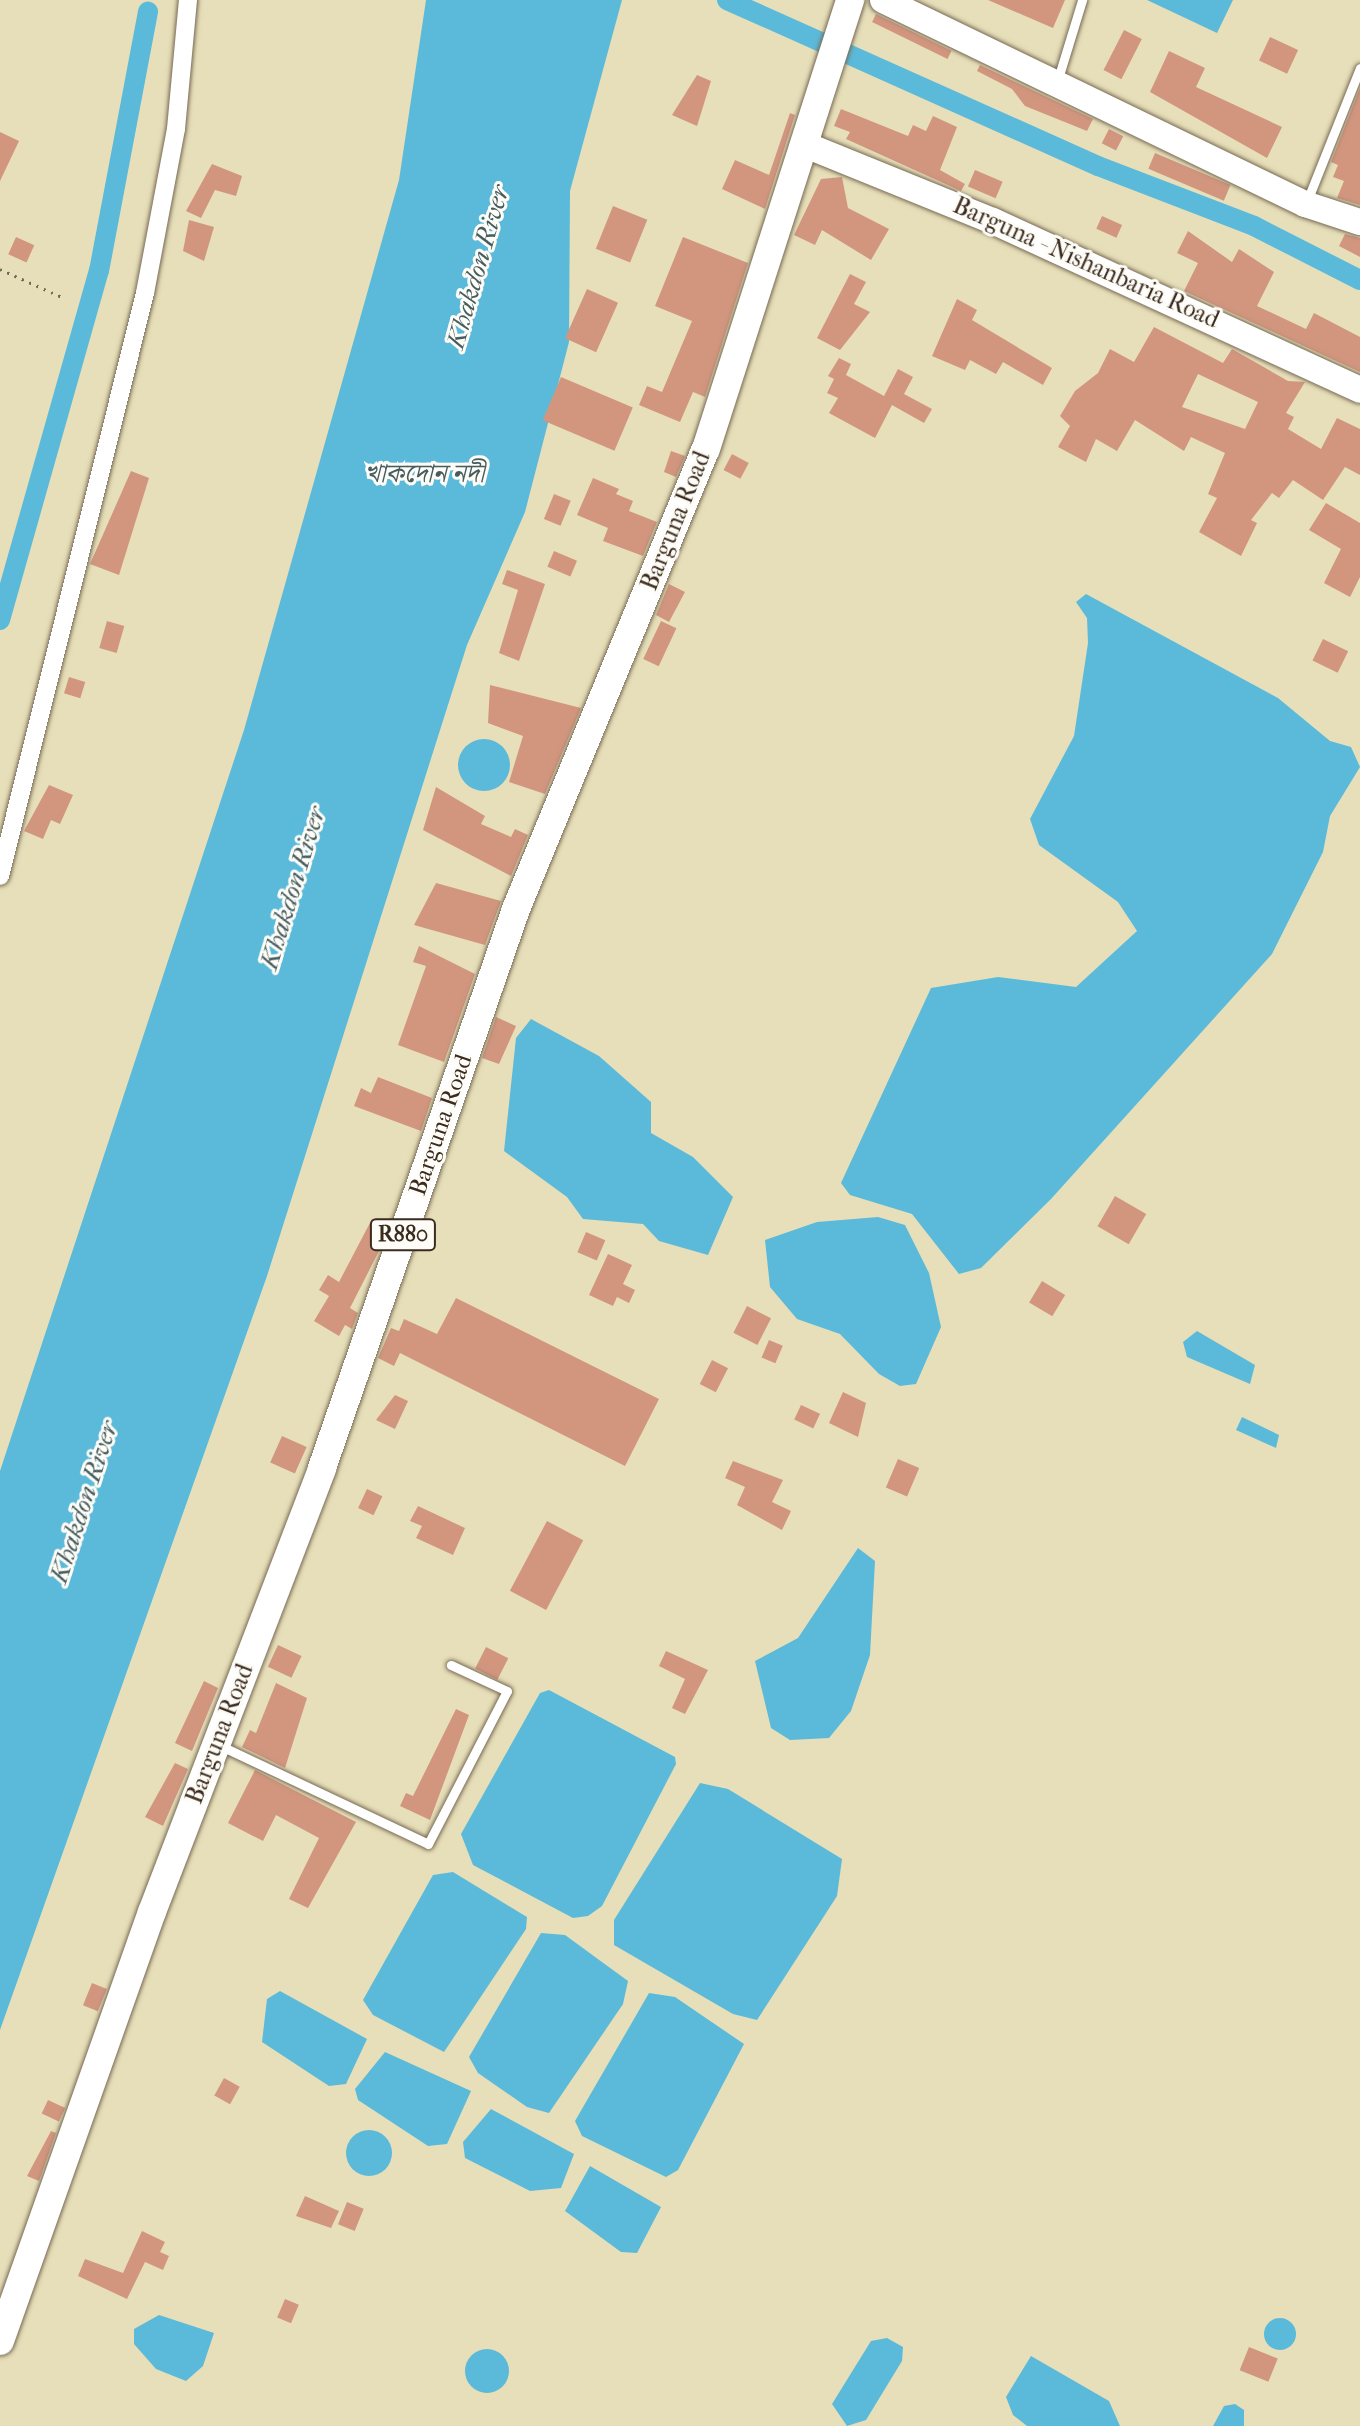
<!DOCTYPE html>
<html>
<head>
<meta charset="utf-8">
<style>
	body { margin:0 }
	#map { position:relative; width:1360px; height:2426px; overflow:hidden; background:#e7dfb9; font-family:"IM FELL French Canon","Noto Serif Bengali",serif }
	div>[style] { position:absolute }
	.water>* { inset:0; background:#5bbad9 }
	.round { border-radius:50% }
	.canal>* { height:20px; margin:-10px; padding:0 10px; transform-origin:10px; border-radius:10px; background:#5bbad9 }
	.building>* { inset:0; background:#d2967f; transform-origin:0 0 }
	.path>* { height:3px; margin-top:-1.5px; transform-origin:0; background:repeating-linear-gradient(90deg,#776954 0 2px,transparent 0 8px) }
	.roads { filter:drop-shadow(0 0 2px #776954) drop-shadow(0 0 2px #776954) }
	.lane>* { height:9px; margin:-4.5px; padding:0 4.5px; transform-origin:4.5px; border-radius:4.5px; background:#fff }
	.street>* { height:18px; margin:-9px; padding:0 9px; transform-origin:9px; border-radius:9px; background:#fff }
	.secondary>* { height:26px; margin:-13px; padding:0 13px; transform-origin:13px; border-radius:13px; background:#fff }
	.primary>* { height:28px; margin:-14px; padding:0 14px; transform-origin:14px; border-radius:14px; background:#fff }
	span { translate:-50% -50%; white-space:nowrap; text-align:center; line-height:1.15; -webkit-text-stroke:6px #fdfcf7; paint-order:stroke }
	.shield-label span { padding:2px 6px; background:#fdfcf7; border:2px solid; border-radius:6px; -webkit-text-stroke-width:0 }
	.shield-label { font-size:22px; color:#3b2a1e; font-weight:700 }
	.street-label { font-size:24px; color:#3b2a1e }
	.water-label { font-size:26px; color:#465c5f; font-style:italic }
</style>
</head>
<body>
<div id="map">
	<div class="water">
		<i style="clip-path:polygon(426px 0,622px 0,570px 191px,569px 342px,525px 512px,467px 645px,267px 1276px,0 2030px,0 1471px,244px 730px,399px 180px)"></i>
		<i style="clip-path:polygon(1147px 0,1233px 0,1217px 33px)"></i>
		<i style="clip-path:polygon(1086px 594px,1278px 698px,1330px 741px,1351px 747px,1360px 767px,1330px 816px,1323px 852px,1272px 954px,1051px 1199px,981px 1268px,959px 1274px,912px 1214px,850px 1195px,841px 1183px,931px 988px,998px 977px,1076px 987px,1137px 931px,1118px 902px,1039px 845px,1030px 819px,1074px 736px,1088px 643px,1087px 618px,1076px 602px)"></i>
		<i class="round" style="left:458px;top:739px;width:52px;height:52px"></i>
		<i style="clip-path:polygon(531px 1019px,599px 1056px,651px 1102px,651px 1133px,693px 1157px,733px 1197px,708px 1255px,659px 1241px,643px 1224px,583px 1219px,567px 1197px,504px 1151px,516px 1038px)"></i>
		<i style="clip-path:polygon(878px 1217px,905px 1225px,929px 1273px,941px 1327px,916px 1384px,900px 1386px,879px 1374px,840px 1334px,797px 1319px,770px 1287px,765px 1240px,817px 1222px)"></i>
		<i style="clip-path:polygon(1197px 1331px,1255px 1365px,1250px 1384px,1187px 1357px,1183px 1342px)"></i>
		<i style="clip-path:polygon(1242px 1417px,1279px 1435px,1276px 1448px,1236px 1430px)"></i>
		<i style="clip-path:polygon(858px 1548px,875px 1561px,870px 1655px,851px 1711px,829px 1738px,790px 1740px,771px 1728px,755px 1661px,798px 1638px)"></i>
		<i style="clip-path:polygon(549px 1690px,675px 1757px,676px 1764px,602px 1906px,588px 1916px,573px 1918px,473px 1865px,461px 1834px,540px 1693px)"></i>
		<i style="clip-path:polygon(700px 1783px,728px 1789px,842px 1859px,837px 1896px,757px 2020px,733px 2014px,614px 1945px,614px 1920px)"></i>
		<i style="clip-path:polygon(453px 1872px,527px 1917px,526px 1929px,444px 2052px,373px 2015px,363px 2000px,433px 1875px)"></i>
		<i style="clip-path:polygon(541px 1933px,565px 1935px,628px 1981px,623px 2004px,549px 2113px,527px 2107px,478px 2073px,469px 2057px)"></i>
		<i style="clip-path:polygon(280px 1991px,367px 2039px,346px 2084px,329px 2086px,262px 2042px,267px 1999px)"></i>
		<i style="clip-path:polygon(649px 1993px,675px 1997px,744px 2044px,678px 2170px,666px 2177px,582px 2136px,575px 2121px)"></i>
		<i style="clip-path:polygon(385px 2052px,471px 2091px,447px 2144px,428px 2146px,358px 2100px,355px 2089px)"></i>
		<i style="clip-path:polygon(491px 2109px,574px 2154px,561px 2188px,530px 2191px,465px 2158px,463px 2142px)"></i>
		<i class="round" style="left:346px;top:2130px;width:46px;height:46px"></i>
		<i style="clip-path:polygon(590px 2166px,661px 2207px,637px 2253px,621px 2252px,565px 2211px)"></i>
		<i style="clip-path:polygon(159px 2315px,214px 2333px,203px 2366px,186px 2381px,156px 2369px,134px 2344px,134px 2329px)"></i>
		<i class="round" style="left:1264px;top:2318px;width:32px;height:32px"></i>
		<i style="clip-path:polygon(887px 2338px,903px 2347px,902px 2361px,866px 2420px,847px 2426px,832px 2404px,871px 2341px)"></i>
		<i class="round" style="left:465px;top:2349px;width:44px;height:44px"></i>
		<i style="clip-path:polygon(1031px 2356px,1109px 2401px,1120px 2426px,1027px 2426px,1013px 2415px,1006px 2397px)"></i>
		<i style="clip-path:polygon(1235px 2404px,1244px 2410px,1244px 2426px,1213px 2426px,1224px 2406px)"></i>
	</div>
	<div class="canal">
		<i style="left:727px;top:0;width:406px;rotate:24.1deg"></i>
		<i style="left:1098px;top:166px;width:167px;rotate:21deg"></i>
		<i style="left:1254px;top:226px;width:119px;rotate:27deg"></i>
		<i style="left:0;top:620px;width:363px;rotate:-74.2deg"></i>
		<i style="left:99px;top:271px;width:264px;rotate:-79.3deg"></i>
	</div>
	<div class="building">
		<i style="clip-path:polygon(988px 0,1065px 0,1053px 28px)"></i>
		<i style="left:876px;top:14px;width:84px;height:9px;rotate:26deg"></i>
		<i style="left:1124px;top:30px;width:20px;height:45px;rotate:27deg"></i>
		<i style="left:1270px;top:37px;width:31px;height:26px;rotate:25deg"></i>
		<i style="clip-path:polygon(1169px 51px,1205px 68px,1196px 87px,1282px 127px,1267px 158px,1150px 92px)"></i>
		<i style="clip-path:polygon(980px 65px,1093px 119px,1087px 131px,1025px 106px,1012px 89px,977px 71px)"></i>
		<i style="clip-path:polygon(697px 75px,711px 81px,697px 126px,672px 115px)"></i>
		<i style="clip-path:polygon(1360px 88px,1360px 205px,1337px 198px,1344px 181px,1333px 177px,1338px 165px,1331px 162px)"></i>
		<i style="clip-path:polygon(841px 109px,908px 136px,913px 125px,926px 131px,933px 116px,957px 127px,940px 170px,965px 184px,961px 191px,846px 139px,850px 132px,834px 126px)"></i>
		<i style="clip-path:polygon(790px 113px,795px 115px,765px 209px,722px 189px,735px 160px,769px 175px)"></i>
		<i style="left:1109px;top:129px;width:16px;height:16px;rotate:27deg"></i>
		<i style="clip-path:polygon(0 132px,19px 141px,0 181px)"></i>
		<i style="left:1155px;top:153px;width:82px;height:17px;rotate:23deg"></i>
		<i style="clip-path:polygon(212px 164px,242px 176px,236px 196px,215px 190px,201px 218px,186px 211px)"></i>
		<i style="left:975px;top:170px;width:30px;height:18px;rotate:23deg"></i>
		<i style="clip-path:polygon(842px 177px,848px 208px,889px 229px,871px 260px,822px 230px,815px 245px,794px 235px,821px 179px)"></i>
		<i style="left:613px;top:206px;width:37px;height:46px;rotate:22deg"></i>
		<i style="left:1102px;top:216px;width:22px;height:14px;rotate:24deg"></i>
		<i style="clip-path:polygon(189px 220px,214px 227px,204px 261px,183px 251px)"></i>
		<i style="clip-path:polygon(1188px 231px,1232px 262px,1239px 249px,1274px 272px,1257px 306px,1306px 329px,1314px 313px,1360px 337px,1360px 372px,1184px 291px,1198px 263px,1177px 253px)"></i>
		<i style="clip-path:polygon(1345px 234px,1360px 238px,1360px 257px,1339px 246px)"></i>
		<i style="left:16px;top:237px;width:20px;height:19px;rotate:24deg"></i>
		<i style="clip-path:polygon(683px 237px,748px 263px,705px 397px,693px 392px,680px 422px,639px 405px,647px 386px,662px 392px,692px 321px,655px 306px)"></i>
		<i style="clip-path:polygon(850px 274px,866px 282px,854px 304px,870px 312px,840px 350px,817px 338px)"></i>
		<i style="left:587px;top:289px;width:34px;height:54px;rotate:24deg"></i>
		<i style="clip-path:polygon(957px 299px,977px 310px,972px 320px,1052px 368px,1043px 385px,1003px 362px,996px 374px,970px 360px,965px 370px,932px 356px)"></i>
		<i style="clip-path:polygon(evenodd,1154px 327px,1223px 363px,1232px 349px,1288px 381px,1305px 382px,1286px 413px,1294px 417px,1288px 429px,1321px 449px,1337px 418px,1360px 429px,1360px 475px,1345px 467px,1323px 500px,1293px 480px,1279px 498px,1272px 493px,1251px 520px,1257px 523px,1241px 556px,1199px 532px,1217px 498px,1208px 494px,1225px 453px,1191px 437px,1184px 451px,1135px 420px,1117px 451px,1096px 439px,1086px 462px,1058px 447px,1070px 426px,1060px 416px,1075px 391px,1098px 373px,1110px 349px,1134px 362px,1154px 327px,1198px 374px,1258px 402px,1245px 429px,1182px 407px,1198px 374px)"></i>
		<i style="clip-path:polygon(839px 358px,851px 364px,846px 375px,884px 396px,898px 369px,913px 377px,904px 394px,932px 409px,924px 423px,892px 405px,875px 438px,829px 413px,838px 398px,827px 393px,834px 379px,828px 376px)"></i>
		<i style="left:561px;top:377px;width:78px;height:47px;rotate:23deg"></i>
		<i style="clip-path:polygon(671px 451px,685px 456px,676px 477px,664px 472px)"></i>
		<i style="left:732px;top:454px;width:19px;height:18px;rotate:28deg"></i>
		<i style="clip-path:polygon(131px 471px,149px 478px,119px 575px,90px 564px)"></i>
		<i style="clip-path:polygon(593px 478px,619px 489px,616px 494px,633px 501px,629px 511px,657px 522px,643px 556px,603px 541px,608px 528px,577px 515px)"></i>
		<i style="left:554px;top:494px;width:18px;height:27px;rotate:22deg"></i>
		<i style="clip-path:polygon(1326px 503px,1360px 523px,1360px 577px,1350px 597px,1324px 583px,1341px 549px,1309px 530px)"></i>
		<i style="left:554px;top:551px;width:25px;height:17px;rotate:23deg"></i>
		<i style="clip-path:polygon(507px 570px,545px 584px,519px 661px,499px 653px,518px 590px,502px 584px)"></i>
		<i style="clip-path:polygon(669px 584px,685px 592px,669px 622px,656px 615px)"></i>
		<i style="left:107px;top:621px;width:18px;height:28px;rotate:16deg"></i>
		<i style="left:661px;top:621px;width:17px;height:42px;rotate:25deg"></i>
		<i style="left:1323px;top:639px;width:28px;height:24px;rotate:26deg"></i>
		<i style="left:69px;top:677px;width:17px;height:17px;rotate:17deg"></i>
		<i style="clip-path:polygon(490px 685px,581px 708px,545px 794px,509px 782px,523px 736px,488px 723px)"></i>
		<i style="clip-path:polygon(49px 785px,73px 795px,60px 824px,51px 820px,43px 839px,24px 831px)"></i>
		<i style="clip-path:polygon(436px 787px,485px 816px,481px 824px,511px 837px,515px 829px,528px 835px,511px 876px,423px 830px)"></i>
		<i style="clip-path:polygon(436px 883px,501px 901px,485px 945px,414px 925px)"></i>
		<i style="clip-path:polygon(419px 946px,475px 974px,444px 1062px,398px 1045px,426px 966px,413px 962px)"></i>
		<i style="clip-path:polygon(496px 1017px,516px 1026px,499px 1064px,482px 1058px)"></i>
		<i style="clip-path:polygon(378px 1077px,432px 1098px,421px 1131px,354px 1106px,361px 1088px,371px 1093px)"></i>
		<i style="left:1115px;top:1196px;width:36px;height:35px;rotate:30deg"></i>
		<i style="clip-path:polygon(372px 1219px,385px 1225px,379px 1251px,350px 1308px,358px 1313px,352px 1329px,345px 1325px,339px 1336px,314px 1321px,329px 1296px,319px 1290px,328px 1275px,339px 1282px)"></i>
		<i style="left:586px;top:1232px;width:21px;height:22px;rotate:23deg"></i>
		<i style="clip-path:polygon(608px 1254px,632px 1265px,623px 1284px,635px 1290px,629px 1303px,617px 1297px,613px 1306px,589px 1295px)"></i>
		<i style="left:1042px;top:1281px;width:27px;height:25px;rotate:31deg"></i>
		<i style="clip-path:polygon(456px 1298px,659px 1399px,625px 1466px,400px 1353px,394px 1366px,378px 1358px,391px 1328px,399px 1331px,404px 1319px,437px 1334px)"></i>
		<i style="left:747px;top:1306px;width:27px;height:30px;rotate:27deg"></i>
		<i style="left:769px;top:1340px;width:15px;height:19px;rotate:23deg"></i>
		<i style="left:712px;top:1360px;width:18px;height:27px;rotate:27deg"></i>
		<i style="clip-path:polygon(843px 1392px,866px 1403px,858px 1437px,829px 1423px)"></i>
		<i style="clip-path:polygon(395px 1395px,408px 1401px,395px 1429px,376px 1420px)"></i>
		<i style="left:801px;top:1405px;width:21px;height:16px;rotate:25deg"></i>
		<i style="left:282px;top:1436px;width:27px;height:29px;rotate:24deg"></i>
		<i style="left:898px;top:1459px;width:23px;height:31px;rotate:23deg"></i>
		<i style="clip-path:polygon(733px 1461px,783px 1480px,772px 1502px,791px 1511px,782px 1530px,737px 1505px,745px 1487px,725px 1478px)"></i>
		<i style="left:367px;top:1489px;width:17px;height:21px;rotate:25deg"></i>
		<i style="clip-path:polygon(418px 1506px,465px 1528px,453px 1555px,416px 1538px,422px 1526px,410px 1521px)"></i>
		<i style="left:547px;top:1521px;width:41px;height:79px;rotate:28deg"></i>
		<i style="left:278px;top:1645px;width:26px;height:24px;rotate:25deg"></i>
		<i style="left:486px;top:1647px;width:25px;height:24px;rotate:27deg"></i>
		<i style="clip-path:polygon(666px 1651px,708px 1670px,685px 1714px,672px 1708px,685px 1679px,659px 1666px)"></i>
		<i style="clip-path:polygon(204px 1681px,218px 1688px,192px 1751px,175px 1743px)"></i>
		<i style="clip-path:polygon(276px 1683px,307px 1698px,285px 1768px,242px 1747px,250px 1730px,256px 1733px)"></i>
		<i style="clip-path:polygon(456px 1709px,469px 1715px,430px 1820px,400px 1806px,406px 1793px,413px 1796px)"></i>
		<i style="clip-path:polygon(175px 1763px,188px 1769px,163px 1826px,145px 1817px)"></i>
		<i style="clip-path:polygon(255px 1770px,356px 1822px,308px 1908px,289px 1899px,319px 1838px,276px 1815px,263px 1841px,228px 1823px)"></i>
		<i style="left:92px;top:1983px;width:16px;height:24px;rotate:22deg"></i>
		<i style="left:224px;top:2078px;width:18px;height:20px;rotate:29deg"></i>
		<i style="left:48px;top:2100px;width:19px;height:15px;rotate:25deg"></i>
		<i style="clip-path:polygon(51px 2131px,56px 2133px,39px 2181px,27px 2176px)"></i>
		<i style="clip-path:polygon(305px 2196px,339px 2211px,331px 2228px,296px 2216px)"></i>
		<i style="left:347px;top:2202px;width:18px;height:24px;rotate:22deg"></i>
		<i style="clip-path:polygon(142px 2231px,165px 2242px,160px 2252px,169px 2256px,163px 2270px,145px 2262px,127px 2299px,78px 2276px,85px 2259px,123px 2273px)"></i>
		<i style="left:285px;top:2299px;width:15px;height:20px;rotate:23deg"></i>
		<i style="left:1249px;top:2347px;width:31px;height:25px;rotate:22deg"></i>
	</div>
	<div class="path">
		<i style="left:0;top:269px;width:70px;rotate:24.4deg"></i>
	</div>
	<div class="roads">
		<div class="lane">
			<i style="left:1057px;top:82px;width:86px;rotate:-73deg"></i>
			<i style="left:1307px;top:201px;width:143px;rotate:-68.3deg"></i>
			<i style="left:219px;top:1745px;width:231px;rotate:25.3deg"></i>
			<i style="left:428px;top:1844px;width:172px;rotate:-62.7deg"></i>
			<i style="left:507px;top:1691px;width:62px;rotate:-155.1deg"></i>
		</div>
		<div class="street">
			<i style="left:0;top:876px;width:601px;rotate:-76.03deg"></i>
			<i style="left:145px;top:293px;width:167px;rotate:-79.3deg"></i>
			<i style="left:176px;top:129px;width:130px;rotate:-84.7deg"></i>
		</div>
		<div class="secondary">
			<i style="left:883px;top:0;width:469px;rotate:25.8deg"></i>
			<i style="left:1305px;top:204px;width:58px;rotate:18.1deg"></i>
			<i style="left:808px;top:146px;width:200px;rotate:22.1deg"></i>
			<i style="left:993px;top:221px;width:404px;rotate:24.7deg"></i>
		</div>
		<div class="primary">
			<i style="left:0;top:2341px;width:455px;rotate:-70.5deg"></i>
			<i style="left:152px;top:1912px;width:475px;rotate:-69deg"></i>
			<i style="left:322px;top:1468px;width:592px;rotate:-70.86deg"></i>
			<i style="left:516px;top:909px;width:498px;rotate:-67.6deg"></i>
			<i style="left:706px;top:449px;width:472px;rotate:-72.2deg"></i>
		</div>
	</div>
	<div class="shield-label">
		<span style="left:403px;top:1235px">R880</span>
	</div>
	<div class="street-label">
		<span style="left:1086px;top:263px;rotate:24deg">Barguna - Nishanbaria Road</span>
		<span style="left:676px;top:521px;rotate:-68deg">Barguna Road</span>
		<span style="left:441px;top:1125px;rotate:-71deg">Barguna Road</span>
		<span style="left:220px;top:1734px;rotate:-69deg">Barguna Road</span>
	</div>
	<div class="water-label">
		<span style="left:478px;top:267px;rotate:-74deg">Khakdon River</span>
		<span style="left:424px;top:474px">খাকদোন নদী</span>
		<span style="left:293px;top:888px;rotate:-73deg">Khakdon River</span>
		<span style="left:84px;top:1502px;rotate:-72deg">Khakdon River</span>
	</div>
</div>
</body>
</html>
